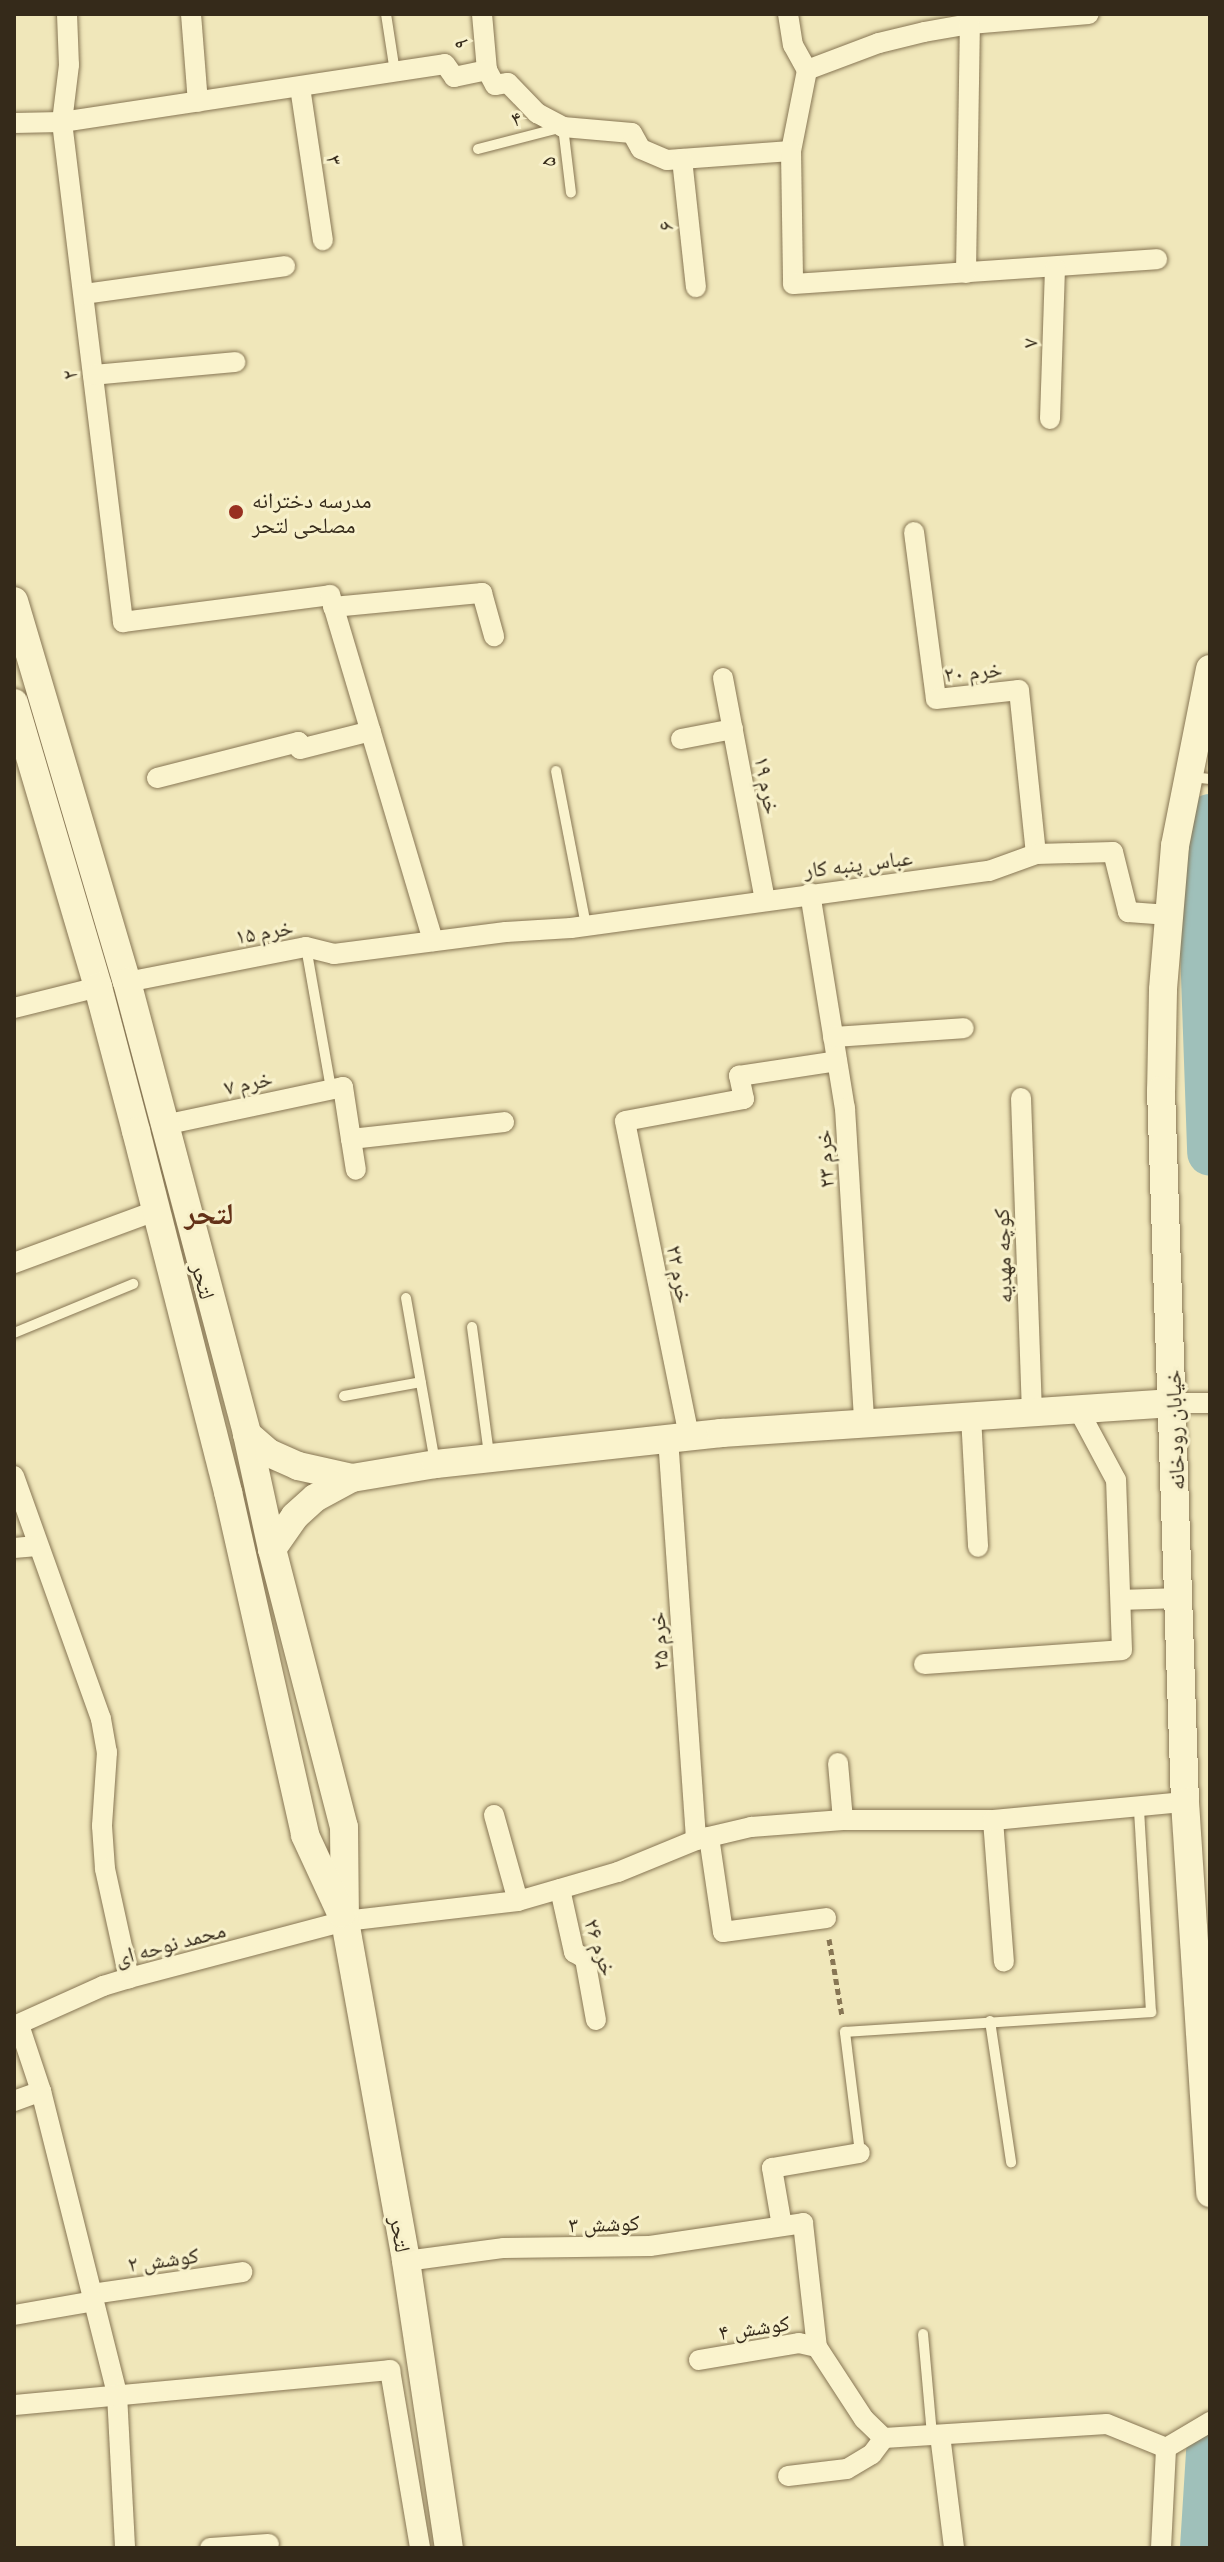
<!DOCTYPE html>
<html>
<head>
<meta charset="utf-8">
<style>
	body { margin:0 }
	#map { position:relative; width:1224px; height:2562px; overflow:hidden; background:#f0e7ba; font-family:"IBM Plex Serif","Noto Naskh Arabic",serif }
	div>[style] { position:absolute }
	.river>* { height:46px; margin:-23px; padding:0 23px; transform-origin:23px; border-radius:23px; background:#9fc0ba }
	.path>* { height:5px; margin-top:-2.5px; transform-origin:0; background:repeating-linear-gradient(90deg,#877654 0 6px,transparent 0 10px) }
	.roads { filter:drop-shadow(0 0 2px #877654) drop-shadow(0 0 2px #877654) }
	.lane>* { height:10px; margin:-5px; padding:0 5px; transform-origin:5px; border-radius:5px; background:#faf3cd }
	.street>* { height:20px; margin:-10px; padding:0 10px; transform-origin:10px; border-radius:10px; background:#faf3cd }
	.secondary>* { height:28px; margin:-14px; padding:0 14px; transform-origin:14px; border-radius:14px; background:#faf3cd }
	.dots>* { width:22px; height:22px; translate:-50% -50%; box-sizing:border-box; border:4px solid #f7f0ca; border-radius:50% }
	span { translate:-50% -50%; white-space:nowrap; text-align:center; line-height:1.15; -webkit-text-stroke:6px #f7f0ca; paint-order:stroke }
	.street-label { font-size:22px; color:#352a1a }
	.poi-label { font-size:22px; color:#352a1a }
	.left { translate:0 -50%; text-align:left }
	.district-label { font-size:30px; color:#633117; font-weight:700 }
	.frame { position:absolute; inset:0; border:16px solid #352a1a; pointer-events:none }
</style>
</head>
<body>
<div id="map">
	<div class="river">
		<i style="left:1210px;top:817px;width:45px;rotate:102.8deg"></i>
		<i style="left:1200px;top:861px;width:292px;rotate:88deg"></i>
		<i style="left:1203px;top:2548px;width:110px;rotate:-86.4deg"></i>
	</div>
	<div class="path">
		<i style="left:829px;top:1939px;width:78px;rotate:80.4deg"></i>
	</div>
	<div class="roads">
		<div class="lane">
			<i style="left:386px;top:14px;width:59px;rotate:81.2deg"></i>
			<i style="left:478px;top:149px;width:88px;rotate:-14.5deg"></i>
			<i style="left:563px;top:127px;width:66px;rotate:83.1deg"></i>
			<i style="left:556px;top:771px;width:158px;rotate:79deg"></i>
			<i style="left:1191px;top:777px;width:19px;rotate:6deg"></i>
			<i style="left:306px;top:947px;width:144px;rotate:80deg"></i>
			<i style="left:406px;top:1298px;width:167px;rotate:80deg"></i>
			<i style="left:472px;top:1327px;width:129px;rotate:82.4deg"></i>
			<i style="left:14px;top:1333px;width:129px;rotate:-22.4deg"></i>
			<i style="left:344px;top:1396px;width:78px;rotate:-10.3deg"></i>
			<i style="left:990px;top:2021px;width:143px;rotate:81.5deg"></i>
			<i style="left:860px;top:2153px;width:122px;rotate:-97.1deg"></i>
			<i style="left:845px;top:2032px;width:307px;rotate:-3.7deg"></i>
			<i style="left:1151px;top:2012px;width:205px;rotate:-93.4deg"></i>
			<i style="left:923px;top:2334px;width:101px;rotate:84.9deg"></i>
		</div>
		<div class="street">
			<i style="left:67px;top:14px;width:51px;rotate:87.8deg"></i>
			<i style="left:69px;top:65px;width:57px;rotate:97deg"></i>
			<i style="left:62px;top:122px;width:504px;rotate:83.04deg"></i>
			<i style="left:123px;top:622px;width:209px;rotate:-7.4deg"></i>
			<i style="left:330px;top:595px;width:361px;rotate:73.4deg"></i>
			<i style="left:191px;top:14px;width:88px;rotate:85.5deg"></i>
			<i style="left:482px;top:14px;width:56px;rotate:84.9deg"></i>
			<i style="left:788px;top:14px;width:31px;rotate:81deg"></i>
			<i style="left:793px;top:45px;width:29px;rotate:61deg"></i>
			<i style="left:300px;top:87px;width:155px;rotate:81.5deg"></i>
			<i style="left:14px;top:123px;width:48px;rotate:-1.2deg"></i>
			<i style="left:62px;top:122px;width:387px;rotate:-8.6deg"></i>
			<i style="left:445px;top:64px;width:16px;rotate:55deg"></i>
			<i style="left:454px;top:77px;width:34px;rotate:-12deg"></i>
			<i style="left:487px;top:70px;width:17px;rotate:62deg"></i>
			<i style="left:495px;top:85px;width:13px;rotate:-9deg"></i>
			<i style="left:508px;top:83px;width:42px;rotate:46deg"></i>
			<i style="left:537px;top:113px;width:30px;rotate:28deg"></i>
			<i style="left:563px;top:127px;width:69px;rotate:5deg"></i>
			<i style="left:632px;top:133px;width:18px;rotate:61deg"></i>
			<i style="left:641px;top:149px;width:28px;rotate:23deg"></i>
			<i style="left:667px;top:160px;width:124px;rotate:-4.2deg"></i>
			<i style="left:791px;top:151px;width:83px;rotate:-78.8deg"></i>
			<i style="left:807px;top:70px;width:77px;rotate:-20.6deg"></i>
			<i style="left:879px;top:43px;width:46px;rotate:-13.7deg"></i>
			<i style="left:924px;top:32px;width:47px;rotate:-9.9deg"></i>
			<i style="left:970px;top:24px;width:119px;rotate:-4.8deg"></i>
			<i style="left:791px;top:151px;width:133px;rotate:89.1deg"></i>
			<i style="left:793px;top:284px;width:365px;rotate:-3.9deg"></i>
			<i style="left:682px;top:159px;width:129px;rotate:83.8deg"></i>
			<i style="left:966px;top:273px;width:249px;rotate:-89.1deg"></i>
			<i style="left:84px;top:294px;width:203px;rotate:-7.9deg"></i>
			<i style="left:93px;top:375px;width:143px;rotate:-5.2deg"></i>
			<i style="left:1050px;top:419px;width:151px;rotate:-88.1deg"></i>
			<i style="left:914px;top:532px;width:168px;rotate:82.5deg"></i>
			<i style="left:936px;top:699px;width:83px;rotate:-6.2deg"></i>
			<i style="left:1019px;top:690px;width:165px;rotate:84.1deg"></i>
			<i style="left:333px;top:607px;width:150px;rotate:-5.4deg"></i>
			<i style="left:482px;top:593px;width:45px;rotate:74.4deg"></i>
			<i style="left:723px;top:678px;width:226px;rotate:79.3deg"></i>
			<i style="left:681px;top:739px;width:53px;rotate:-10.9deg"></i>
			<i style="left:157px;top:778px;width:146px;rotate:-14.3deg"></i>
			<i style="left:298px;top:742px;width:7px;rotate:74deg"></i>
			<i style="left:300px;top:749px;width:73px;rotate:-14.2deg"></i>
			<i style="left:810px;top:893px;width:218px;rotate:80.8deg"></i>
			<i style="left:845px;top:1108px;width:316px;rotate:86.5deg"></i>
			<i style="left:127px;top:982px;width:182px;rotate:-11.1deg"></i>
			<i style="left:306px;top:947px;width:29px;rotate:14deg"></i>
			<i style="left:334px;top:954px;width:173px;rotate:-7.3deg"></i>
			<i style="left:506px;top:932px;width:65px;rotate:-3.5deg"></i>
			<i style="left:571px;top:928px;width:422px;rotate:-7.8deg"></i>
			<i style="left:989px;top:871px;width:50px;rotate:-19.9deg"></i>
			<i style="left:1036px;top:854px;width:77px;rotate:-1.5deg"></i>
			<i style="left:1113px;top:852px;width:62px;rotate:76deg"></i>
			<i style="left:1128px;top:912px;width:41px;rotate:4.2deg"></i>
			<i style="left:14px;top:1008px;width:87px;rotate:-14deg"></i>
			<i style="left:833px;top:1037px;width:131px;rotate:-3.9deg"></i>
			<i style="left:1021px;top:1098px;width:314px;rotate:88deg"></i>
			<i style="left:164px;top:1125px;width:183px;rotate:-12deg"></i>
			<i style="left:343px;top:1087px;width:53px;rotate:81.3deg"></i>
			<i style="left:351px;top:1139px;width:154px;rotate:-6.3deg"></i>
			<i style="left:351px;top:1139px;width:31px;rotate:81deg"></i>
			<i style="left:14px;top:1263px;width:150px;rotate:-20.2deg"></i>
			<i style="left:1174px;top:1403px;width:36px"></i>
			<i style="left:971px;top:1416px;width:131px;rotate:86.9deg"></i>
			<i style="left:689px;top:1436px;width:321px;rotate:-101.5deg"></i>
			<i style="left:625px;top:1121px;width:121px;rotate:-10.5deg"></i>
			<i style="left:744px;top:1099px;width:24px;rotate:-102deg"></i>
			<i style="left:739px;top:1076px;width:99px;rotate:-8.7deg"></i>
			<i style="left:668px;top:1438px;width:403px;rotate:86deg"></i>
			<i style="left:14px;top:1476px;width:258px;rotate:70.3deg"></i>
			<i style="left:101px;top:1719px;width:34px;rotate:80deg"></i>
			<i style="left:107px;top:1752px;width:74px;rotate:93.9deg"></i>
			<i style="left:102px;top:1826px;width:43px;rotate:86deg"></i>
			<i style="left:105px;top:1869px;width:112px;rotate:77.6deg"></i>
			<i style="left:14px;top:1548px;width:23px;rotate:-5deg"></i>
			<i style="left:1121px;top:1600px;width:57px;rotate:-2deg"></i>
			<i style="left:924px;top:1664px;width:198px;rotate:-4deg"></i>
			<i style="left:1122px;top:1650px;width:170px;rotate:-92deg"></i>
			<i style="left:1116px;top:1480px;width:81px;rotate:-118.2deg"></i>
			<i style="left:838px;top:1763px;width:57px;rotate:85deg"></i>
			<i style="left:494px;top:1815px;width:89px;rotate:74.4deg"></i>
			<i style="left:993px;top:1820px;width:142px;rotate:85.6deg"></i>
			<i style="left:709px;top:1837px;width:96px;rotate:81.6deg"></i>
			<i style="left:723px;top:1932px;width:104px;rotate:-7.7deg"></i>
			<i style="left:560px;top:1889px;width:65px;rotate:77.5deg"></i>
			<i style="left:574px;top:1952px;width:13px;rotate:32deg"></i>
			<i style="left:585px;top:1959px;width:62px;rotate:79.8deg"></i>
			<i style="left:19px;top:2025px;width:70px;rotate:71.6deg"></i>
			<i style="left:41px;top:2091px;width:312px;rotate:75.9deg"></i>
			<i style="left:117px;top:2394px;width:154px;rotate:87deg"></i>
			<i style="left:14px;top:2026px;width:98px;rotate:-24.2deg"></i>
			<i style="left:103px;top:1986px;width:27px;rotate:-17deg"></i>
			<i style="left:129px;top:1978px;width:223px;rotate:-14.8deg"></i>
			<i style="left:345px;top:1921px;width:174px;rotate:-6.6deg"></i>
			<i style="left:518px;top:1901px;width:104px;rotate:-16.2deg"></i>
			<i style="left:618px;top:1872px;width:84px;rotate:-22.3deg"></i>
			<i style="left:696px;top:1840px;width:57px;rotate:-13.3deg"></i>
			<i style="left:751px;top:1827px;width:92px;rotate:-4.4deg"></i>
			<i style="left:843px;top:1820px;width:150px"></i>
			<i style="left:993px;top:1820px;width:193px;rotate:-5.4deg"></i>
			<i style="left:14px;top:2101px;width:29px;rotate:-20deg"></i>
			<i style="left:782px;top:2226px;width:59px;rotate:-99.8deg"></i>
			<i style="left:772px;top:2168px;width:89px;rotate:-9.7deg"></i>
			<i style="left:406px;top:2261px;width:99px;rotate:-7.6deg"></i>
			<i style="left:504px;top:2248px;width:146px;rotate:-0.8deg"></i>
			<i style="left:650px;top:2246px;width:155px;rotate:-8.5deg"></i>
			<i style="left:803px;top:2223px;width:125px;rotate:83.6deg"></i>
			<i style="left:817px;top:2347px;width:86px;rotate:56.9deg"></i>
			<i style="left:864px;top:2419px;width:28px;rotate:44deg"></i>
			<i style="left:884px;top:2438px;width:223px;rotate:-3.6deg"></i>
			<i style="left:1107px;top:2424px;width:64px;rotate:22.1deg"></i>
			<i style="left:92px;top:2294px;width:152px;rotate:-8.3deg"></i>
			<i style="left:14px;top:2315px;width:81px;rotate:-9.9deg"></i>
			<i style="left:699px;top:2360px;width:101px;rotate:-9.6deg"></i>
			<i style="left:799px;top:2343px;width:18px;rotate:13deg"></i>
			<i style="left:14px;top:2405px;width:378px;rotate:-5.3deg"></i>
			<i style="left:390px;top:2370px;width:181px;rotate:80.4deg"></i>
			<i style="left:940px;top:2435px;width:114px;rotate:82.9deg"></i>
			<i style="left:788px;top:2476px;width:59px;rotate:-6.8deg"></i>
			<i style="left:847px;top:2469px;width:29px;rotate:-31deg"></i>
			<i style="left:872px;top:2454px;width:20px;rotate:-53deg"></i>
			<i style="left:210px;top:2548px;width:59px;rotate:-3.9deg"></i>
			<i style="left:1161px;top:2548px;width:100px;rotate:-87.1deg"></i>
			<i style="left:1166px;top:2448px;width:51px;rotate:-30.6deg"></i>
		</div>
		<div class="secondary">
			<i style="left:14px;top:601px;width:397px;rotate:73.5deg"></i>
			<i style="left:127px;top:982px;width:468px;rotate:75.1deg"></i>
			<i style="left:247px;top:1434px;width:118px;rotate:77.7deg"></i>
			<i style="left:272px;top:1549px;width:287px;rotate:75.5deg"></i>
			<i style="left:344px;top:1827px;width:94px;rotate:89.4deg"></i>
			<i style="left:345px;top:1921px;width:345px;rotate:79.8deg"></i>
			<i style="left:406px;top:2261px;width:290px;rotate:81.5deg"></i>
			<i style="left:1210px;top:669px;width:180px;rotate:101.2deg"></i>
			<i style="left:1175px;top:846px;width:144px;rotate:94.8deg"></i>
			<i style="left:1163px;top:990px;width:100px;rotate:91.1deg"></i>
			<i style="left:1161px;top:1090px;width:712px;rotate:88.07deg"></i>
			<i style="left:1185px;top:1802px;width:392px;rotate:86.3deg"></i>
			<i style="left:14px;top:703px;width:296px;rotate:73.5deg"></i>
			<i style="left:98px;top:987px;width:149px;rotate:75.2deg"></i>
			<i style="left:136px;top:1131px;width:373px;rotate:75.7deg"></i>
			<i style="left:228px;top:1492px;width:352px;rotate:77.3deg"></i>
			<i style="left:305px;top:1835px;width:86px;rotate:65.2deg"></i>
			<i style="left:247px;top:1434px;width:29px;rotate:41deg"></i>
			<i style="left:269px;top:1453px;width:32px;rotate:24deg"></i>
			<i style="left:298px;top:1466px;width:55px;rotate:12.5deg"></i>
			<i style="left:272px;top:1549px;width:40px;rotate:-55.1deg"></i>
			<i style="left:295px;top:1516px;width:27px;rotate:-42deg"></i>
			<i style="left:315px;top:1498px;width:42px;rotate:-28.4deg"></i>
			<i style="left:352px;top:1478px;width:85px;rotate:-9.5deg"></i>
			<i style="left:436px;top:1464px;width:287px;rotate:-6.2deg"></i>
			<i style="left:721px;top:1433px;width:454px;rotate:-3.8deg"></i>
		</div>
	</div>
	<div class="dots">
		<i style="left:236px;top:512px;background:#983021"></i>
	</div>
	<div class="street-label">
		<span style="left:460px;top:44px;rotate:-96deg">۹</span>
		<span style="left:516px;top:118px;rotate:-15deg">۴</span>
		<span style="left:335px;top:160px;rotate:81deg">۳</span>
		<span style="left:547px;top:162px;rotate:-97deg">۵</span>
		<span style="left:665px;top:226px;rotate:-96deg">۶</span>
		<span style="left:1029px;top:343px;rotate:-88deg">۷</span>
		<span style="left:69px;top:375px;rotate:-97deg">۲</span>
		<span style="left:973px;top:671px;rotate:-6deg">خرم ۲۰</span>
		<span style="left:768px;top:785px;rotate:79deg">خرم ۱۹</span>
		<span style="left:858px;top:863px;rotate:-7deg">عباس پنبه کار</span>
		<span style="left:264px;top:931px;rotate:-10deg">خرم ۱۵</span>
		<span style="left:248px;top:1082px;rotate:-12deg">خرم ۷</span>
		<span style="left:824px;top:1159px;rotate:-94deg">خرم ۲۳</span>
		<span style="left:1002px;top:1256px;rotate:-92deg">کوچه مهدیه</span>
		<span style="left:680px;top:1274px;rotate:79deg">خرم ۲۲</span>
		<span style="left:204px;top:1281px;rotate:75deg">لتحر</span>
		<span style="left:1174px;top:1430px;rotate:-92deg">خیابان رودخانه</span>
		<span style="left:658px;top:1641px;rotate:-94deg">خرم ۲۵</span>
		<span style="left:170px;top:1943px;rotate:-15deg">محمد نوحه ای</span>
		<span style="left:601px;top:1947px;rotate:71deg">خرم ۲۶</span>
		<span style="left:604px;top:2223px;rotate:-2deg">کوشش ۳</span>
		<span style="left:401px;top:2234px;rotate:80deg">لتحر</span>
		<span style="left:163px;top:2259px;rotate:-8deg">کوشش ۲</span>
		<span style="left:754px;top:2327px;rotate:-8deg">کوشش ۴</span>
	</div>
	<div class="poi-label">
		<span class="left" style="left:252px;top:512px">مدرسه دخترانه<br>مصلحی لتحر</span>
	</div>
	<div class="district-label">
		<span style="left:209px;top:1213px">لتحر</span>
	</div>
	<div class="frame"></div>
</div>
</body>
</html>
